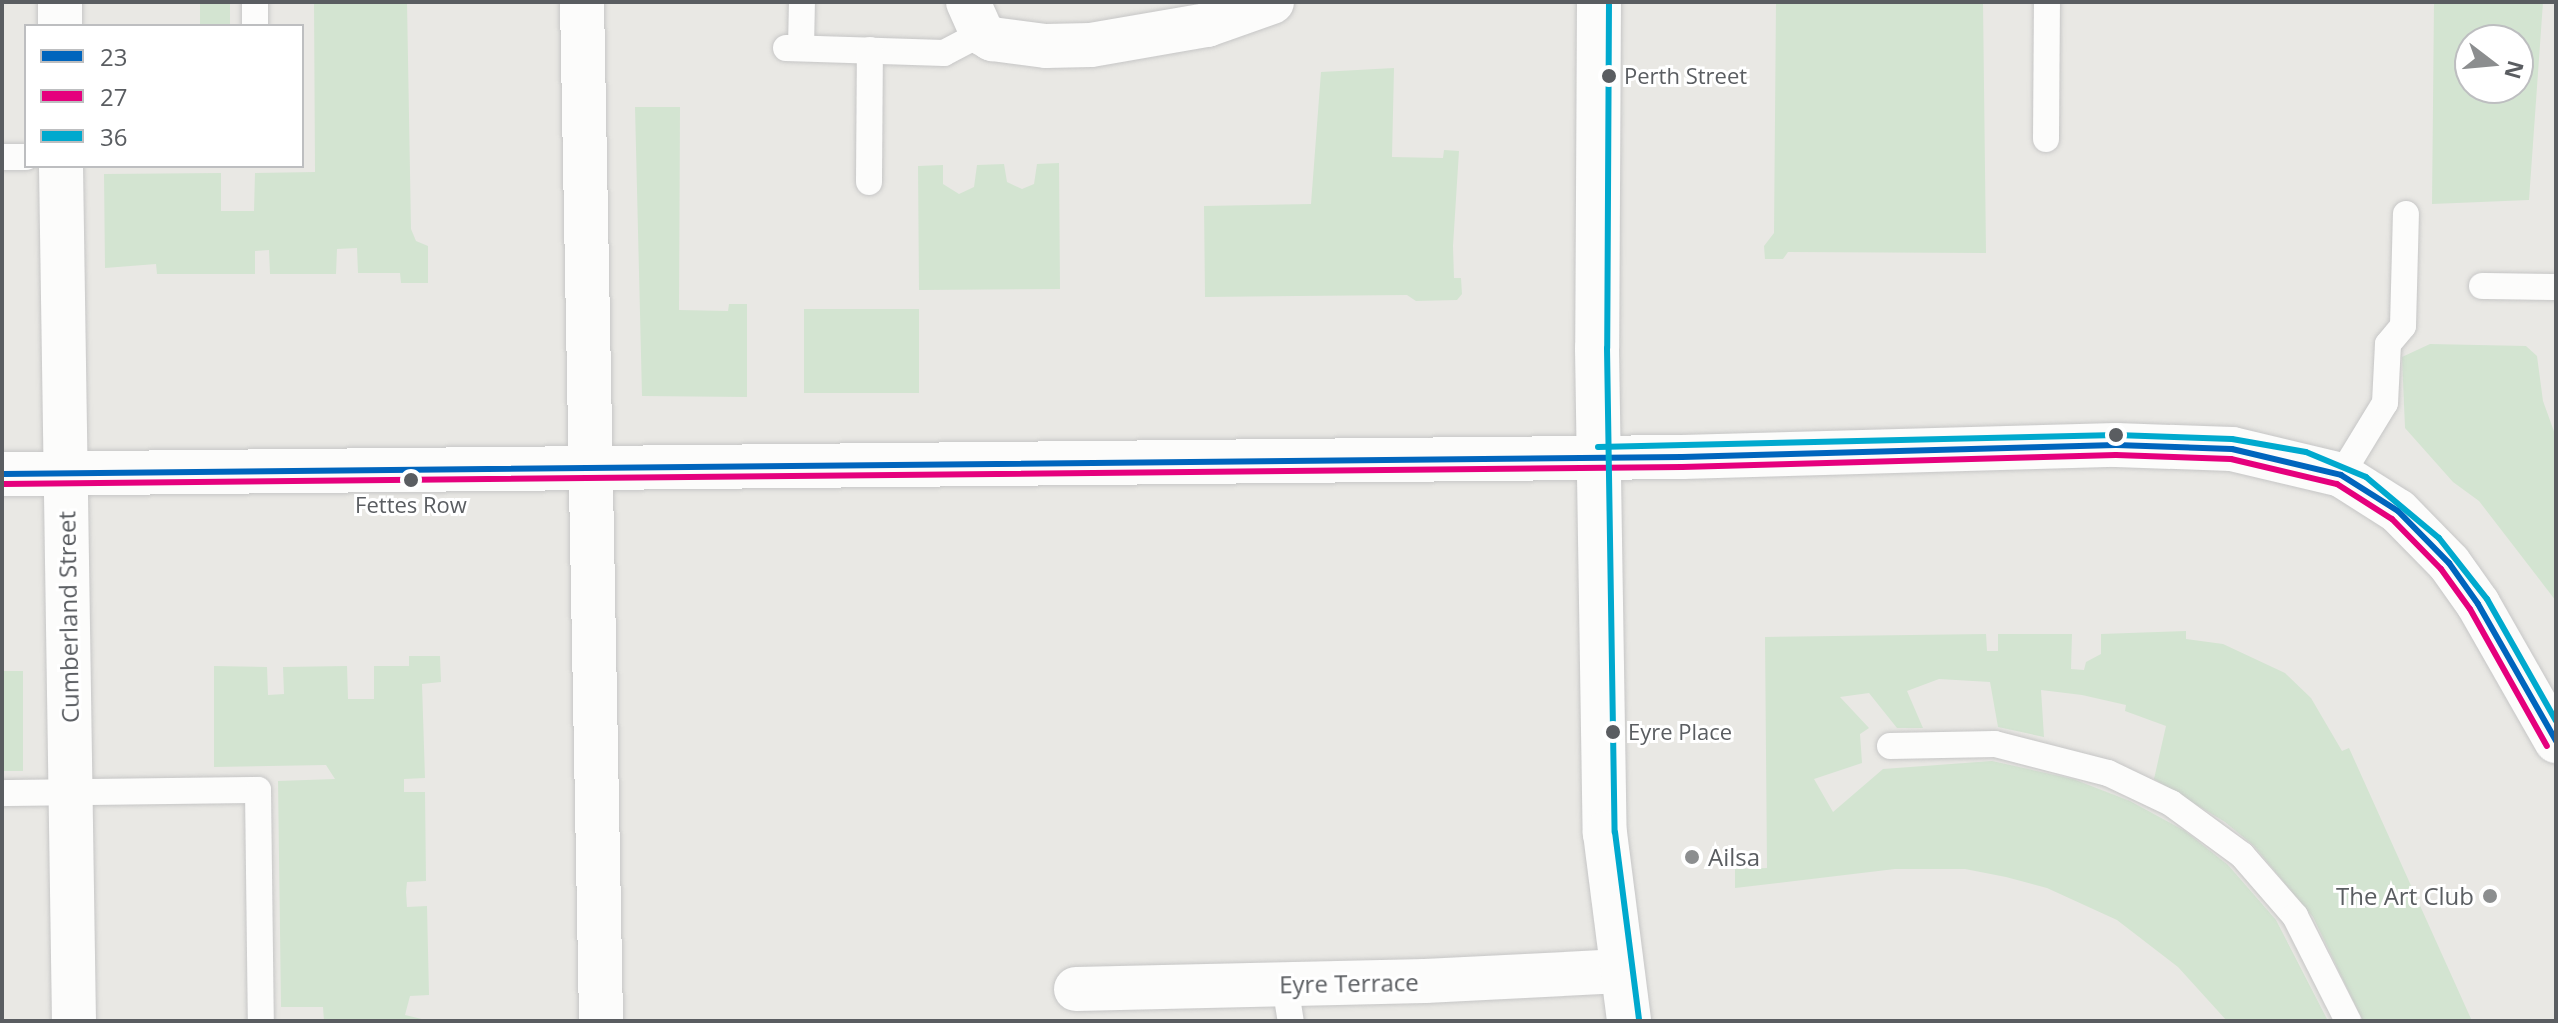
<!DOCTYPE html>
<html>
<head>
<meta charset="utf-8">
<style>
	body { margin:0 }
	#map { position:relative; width:2558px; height:1023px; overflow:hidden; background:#e9e8e4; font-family:"Open Sans",sans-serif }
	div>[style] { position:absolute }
	.green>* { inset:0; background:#d3e4d1; transform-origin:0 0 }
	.roads { filter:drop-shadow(0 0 2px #c6c6c6) drop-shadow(0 0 2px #c6c6c6) }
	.service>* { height:26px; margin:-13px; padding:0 13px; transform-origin:13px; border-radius:13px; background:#fcfcfb }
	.minor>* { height:44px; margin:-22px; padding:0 22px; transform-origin:22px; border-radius:22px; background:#fcfcfb }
	.tertiary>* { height:44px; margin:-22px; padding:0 22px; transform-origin:22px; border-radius:22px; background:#fcfcfb }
	.secondary>* { height:44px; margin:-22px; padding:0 22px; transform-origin:22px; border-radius:22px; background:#fcfcfb }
	.bus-1>* { height:6px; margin:-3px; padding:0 3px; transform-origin:3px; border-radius:3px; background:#0065bd }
	.bus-2>* { height:6px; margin:-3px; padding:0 3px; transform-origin:3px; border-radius:3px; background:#e5007d }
	.bus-3>* { height:6px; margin:-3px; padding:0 3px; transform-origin:3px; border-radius:3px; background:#00a9ce }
	.dots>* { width:22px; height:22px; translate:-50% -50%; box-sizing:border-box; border:4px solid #fff; border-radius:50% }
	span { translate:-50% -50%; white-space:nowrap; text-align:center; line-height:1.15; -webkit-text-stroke:6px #fff; paint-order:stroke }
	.bus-label { font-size:22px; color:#5a5d61 }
	.left { translate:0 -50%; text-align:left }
	.street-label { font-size:24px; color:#5a5d61 }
	.poi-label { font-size:24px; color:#5a5d61 }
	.right { translate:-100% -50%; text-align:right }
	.frame { position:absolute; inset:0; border:4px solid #5a5d61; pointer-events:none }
	.legend { position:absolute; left:24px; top:24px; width:280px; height:144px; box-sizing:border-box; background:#fff; border:2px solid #bdbec0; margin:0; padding:10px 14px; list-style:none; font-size:24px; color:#5a5d61 }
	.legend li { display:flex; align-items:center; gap:16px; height:40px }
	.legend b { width:40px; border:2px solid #bdbec0 }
	.north { position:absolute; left:2454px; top:24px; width:80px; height:80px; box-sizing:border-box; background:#fff; border:2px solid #bdbec0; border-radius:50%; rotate:106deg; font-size:22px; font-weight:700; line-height:32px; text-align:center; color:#5a5d61 }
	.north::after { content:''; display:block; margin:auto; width:28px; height:36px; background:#8c8e8f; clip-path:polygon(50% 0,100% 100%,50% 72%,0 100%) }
</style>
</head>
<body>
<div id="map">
	<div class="green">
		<i style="left:200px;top:2px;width:30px;height:24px"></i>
		<i style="clip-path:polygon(314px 2px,407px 2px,411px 229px,416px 241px,428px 246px,428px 283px,401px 283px,400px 273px,358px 273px,357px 248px,337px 249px,336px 274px,270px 274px,269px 250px,255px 251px,255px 274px,157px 274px,156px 264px,105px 268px,104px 174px,221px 173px,221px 211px,254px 211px,255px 173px,315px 172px)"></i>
		<i style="clip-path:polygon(1776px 2px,1983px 2px,1986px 253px,1788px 252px,1783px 259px,1765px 259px,1764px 246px,1774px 233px)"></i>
		<i style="clip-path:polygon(evenodd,2434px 2px,2543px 2px,2529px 200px,2432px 204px,2434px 2px,2470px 40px,2518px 40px,2518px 88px,2470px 88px,2470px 40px)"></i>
		<i style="clip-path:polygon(1394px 68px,1392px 157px,1443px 158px,1444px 150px,1459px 151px,1453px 246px,1454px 278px,1461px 278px,1462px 294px,1457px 300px,1416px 301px,1407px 295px,1205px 297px,1204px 206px,1311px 204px,1321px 72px)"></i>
		<i style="clip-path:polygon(635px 107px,680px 107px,679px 310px,728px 311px,729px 304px,747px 304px,747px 397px,642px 396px)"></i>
		<i style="clip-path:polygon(1059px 163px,1060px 289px,919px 290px,918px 166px,943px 165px,943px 184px,959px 194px,974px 187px,977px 165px,1004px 164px,1007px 182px,1022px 189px,1034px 184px,1037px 164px)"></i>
		<i style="left:804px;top:309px;width:115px;height:84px"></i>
		<i style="clip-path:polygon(2430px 344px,2526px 346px,2537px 356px,2543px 401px,2556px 437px,2556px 601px,2479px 501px,2453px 482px,2405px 428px,2402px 357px)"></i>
		<i style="clip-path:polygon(2186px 631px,2186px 639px,2223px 644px,2285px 673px,2311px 698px,2342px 751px,2349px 748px,2472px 1021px,2363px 1021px,2313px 917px,2254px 846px,2225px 822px,2154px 779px,2166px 726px,2125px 711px,2126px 705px,2082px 695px,2041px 690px,2044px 737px,1998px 727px,1990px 682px,1939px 679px,1907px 691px,1923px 728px,1897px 728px,1869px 693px,1840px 697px,1869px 728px,1860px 734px,1862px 763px,1814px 779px,1833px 812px,1883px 769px,1992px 761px,2073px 779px,2130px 801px,2185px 831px,2228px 865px,2276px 920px,2328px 1021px,2227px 1021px,2178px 967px,2117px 920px,2047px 888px,2006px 877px,1965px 869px,1895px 869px,1735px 888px,1735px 869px,1767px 868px,1765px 637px,1986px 634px,1987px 651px,1998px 651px,1998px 634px,2072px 634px,2071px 669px,2084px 670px,2086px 662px,2101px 654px,2101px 634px)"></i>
		<i style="clip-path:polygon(409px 656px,440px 656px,441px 682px,422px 684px,425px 778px,404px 779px,404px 792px,425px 792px,426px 881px,407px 882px,406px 892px,407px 907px,427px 906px,429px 995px,410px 996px,405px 1015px,430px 1021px,324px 1021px,323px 1007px,281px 1007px,278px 781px,335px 779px,326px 765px,214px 767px,214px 666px,267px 667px,268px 695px,284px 694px,283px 667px,347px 666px,348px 699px,374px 699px,374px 666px,409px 666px)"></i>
		<i style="left:2px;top:671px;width:21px;height:100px"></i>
	</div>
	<div class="roads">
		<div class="service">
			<i style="left:255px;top:2px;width:24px;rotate:90deg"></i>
			<i style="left:786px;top:48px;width:158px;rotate:1.8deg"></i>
			<i style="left:944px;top:53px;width:43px;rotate:-27.8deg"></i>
			<i style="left:801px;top:48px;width:46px;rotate:-88.8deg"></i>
			<i style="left:2046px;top:139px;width:137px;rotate:-89.6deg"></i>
			<i style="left:2px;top:157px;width:24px"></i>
			<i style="left:869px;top:182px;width:132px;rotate:-89.6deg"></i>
			<i style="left:2482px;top:286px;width:74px;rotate:0.8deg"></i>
			<i style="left:2341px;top:475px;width:84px;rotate:-58.6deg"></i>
			<i style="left:2385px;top:403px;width:59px;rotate:-87.1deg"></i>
			<i style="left:2388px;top:344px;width:23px;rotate:-50deg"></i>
			<i style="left:2403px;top:326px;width:112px;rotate:-88.5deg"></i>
			<i style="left:1890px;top:746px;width:105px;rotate:-1.1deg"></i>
			<i style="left:1995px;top:744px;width:117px;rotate:14.4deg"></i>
			<i style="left:2108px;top:773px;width:70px;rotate:25.5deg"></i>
			<i style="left:2171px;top:803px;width:88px;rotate:36.2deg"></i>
			<i style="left:2242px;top:855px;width:81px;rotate:49deg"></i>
			<i style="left:2295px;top:916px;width:118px;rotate:63.2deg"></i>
			<i style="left:2px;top:793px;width:256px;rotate:-0.7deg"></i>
			<i style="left:258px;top:790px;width:231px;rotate:89.3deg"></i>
			<i style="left:1285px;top:985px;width:36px;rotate:81deg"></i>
		</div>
		<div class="minor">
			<i style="left:60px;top:2px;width:24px;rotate:90deg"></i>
			<i style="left:582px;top:2px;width:1019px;rotate:88.93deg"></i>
			<i style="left:968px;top:2px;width:34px;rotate:66deg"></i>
			<i style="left:982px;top:33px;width:12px;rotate:31deg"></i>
			<i style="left:992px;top:39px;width:54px;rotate:7.4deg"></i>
			<i style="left:1046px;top:46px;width:45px;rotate:-1.3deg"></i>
			<i style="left:1091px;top:45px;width:118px;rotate:-9.8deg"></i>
			<i style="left:1207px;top:25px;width:69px;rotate:-19.5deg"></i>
			<i style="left:61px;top:166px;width:855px;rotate:89.13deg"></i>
			<i style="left:1076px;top:989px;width:349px;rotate:-1.3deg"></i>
			<i style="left:1425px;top:981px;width:196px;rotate:-2.9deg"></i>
		</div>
		<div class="tertiary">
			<i style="left:2px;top:474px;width:1680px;rotate:-0.58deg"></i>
			<i style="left:1682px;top:457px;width:434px;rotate:-1.6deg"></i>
			<i style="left:2116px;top:445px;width:116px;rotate:2deg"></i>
			<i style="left:2232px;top:449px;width:112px;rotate:13.4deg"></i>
			<i style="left:2341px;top:475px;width:67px;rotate:32.3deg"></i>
			<i style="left:2398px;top:511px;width:73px;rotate:45.6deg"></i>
			<i style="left:2449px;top:563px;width:50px;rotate:54.7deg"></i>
			<i style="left:2478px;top:604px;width:158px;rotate:60.3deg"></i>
		</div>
		<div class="secondary">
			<i style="left:1599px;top:2px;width:346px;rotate:90.3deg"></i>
			<i style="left:1597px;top:348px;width:485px;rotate:89.1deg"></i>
			<i style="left:1605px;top:833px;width:190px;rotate:82.7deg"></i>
		</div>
	</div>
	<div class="bus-1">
		<i style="left:2px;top:474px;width:1680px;rotate:-0.58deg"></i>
		<i style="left:1682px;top:457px;width:434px;rotate:-1.6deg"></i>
		<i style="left:2116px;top:445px;width:116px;rotate:2deg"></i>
		<i style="left:2232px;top:449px;width:112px;rotate:13.4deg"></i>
		<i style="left:2341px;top:475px;width:67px;rotate:32.3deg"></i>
		<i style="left:2398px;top:511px;width:73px;rotate:45.6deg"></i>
		<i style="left:2449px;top:563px;width:50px;rotate:54.7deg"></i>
		<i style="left:2478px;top:604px;width:158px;rotate:60.3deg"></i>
	</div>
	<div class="bus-2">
		<i style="left:2px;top:484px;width:1680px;rotate:-0.58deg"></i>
		<i style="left:1682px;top:467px;width:434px;rotate:-1.6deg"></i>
		<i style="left:2116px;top:455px;width:115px;rotate:2deg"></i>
		<i style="left:2231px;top:459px;width:109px;rotate:13.3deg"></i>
		<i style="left:2337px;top:484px;width:65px;rotate:32.5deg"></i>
		<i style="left:2392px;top:519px;width:70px;rotate:45.6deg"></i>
		<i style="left:2441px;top:569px;width:49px;rotate:54.1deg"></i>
		<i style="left:2470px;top:609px;width:157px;rotate:60.7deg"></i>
	</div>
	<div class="bus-3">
		<i style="left:1609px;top:2px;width:346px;rotate:90.3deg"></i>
		<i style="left:1607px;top:348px;width:484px;rotate:89.1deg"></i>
		<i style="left:1615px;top:832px;width:190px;rotate:82.7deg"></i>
		<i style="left:1598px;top:447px;width:518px;rotate:-1.33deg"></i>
		<i style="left:2116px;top:435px;width:116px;rotate:2deg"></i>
		<i style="left:2232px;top:439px;width:75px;rotate:10deg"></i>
		<i style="left:2306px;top:452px;width:65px;rotate:22.6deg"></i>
		<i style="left:2366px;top:477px;width:95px;rotate:39.9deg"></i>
		<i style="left:2439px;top:538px;width:78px;rotate:51.8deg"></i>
		<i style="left:2487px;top:599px;width:140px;rotate:60.5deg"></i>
	</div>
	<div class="dots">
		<i style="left:1609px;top:76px;background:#5a5d61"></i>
		<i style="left:2116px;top:435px;background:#5a5d61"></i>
		<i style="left:411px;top:480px;background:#5a5d61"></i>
		<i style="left:1613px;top:732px;background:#5a5d61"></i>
		<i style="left:1692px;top:857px;background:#8c8e8f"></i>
		<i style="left:2490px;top:896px;background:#8c8e8f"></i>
	</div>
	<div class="bus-label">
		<span class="left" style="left:1624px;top:76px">Perth Street</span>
		<span style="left:411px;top:505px">Fettes Row</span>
		<span class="left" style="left:1628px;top:732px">Eyre Place</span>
	</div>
	<div class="street-label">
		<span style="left:68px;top:617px;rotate:-91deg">Cumberland Street</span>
		<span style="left:1349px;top:983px;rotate:-1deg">Eyre Terrace</span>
	</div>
	<div class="poi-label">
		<span class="left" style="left:1708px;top:857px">Ailsa</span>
		<span class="right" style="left:2474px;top:896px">The Art Club</span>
	</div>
	<div class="frame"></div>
	<ul class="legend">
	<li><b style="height:10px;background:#0065bd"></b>23</li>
	<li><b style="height:10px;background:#e5007d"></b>27</li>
	<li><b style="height:10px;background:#00a9ce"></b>36</li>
	</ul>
	<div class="north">N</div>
</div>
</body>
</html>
